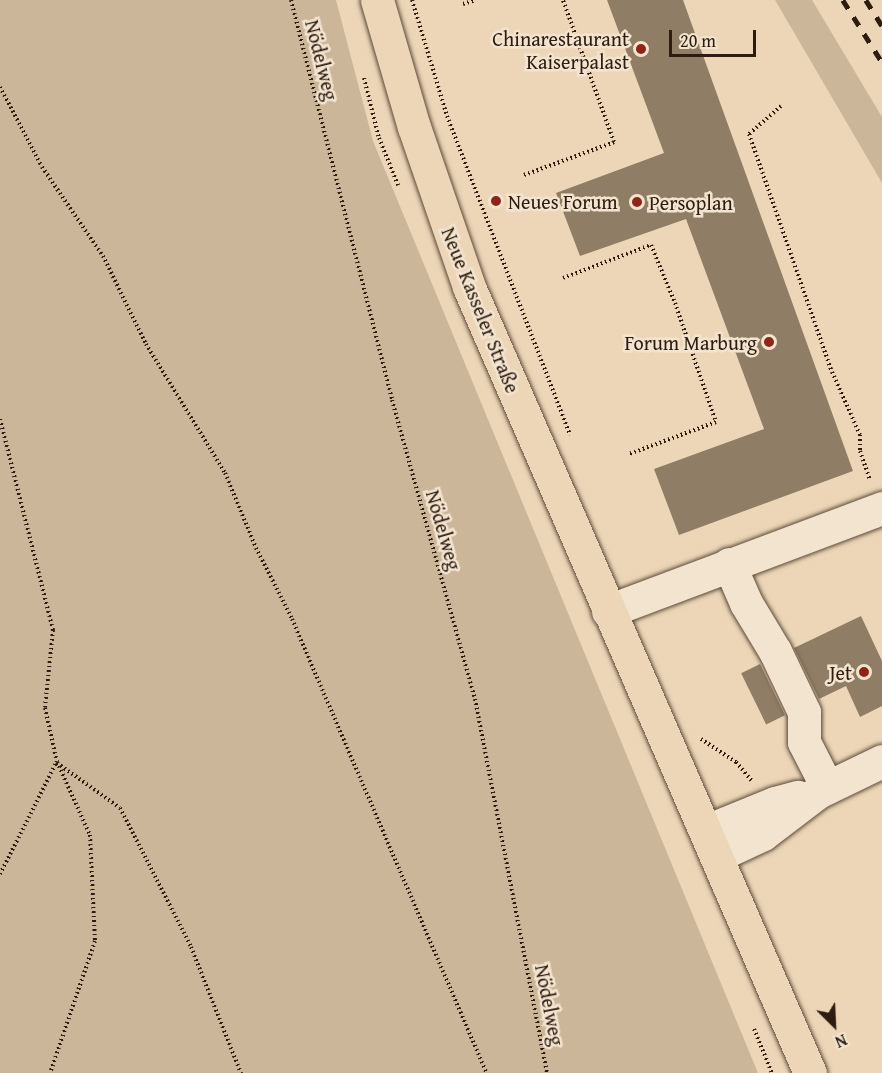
<!DOCTYPE html>
<html>
<head>
<meta charset="utf-8">
<style>
	body { margin:0 }
	#map { position:relative; width:882px; height:1073px; overflow:hidden; background:#ecd6b7; font-family:"Gentium Book Plus",serif }
	div>[style] { position:absolute }
	.green>* { inset:0; background:#ccb69a }
	.building>* { inset:0; background:#907d66; transform-origin:0 0 }
	.path>* { height:4px; margin-top:-2px; transform-origin:0; background:repeating-linear-gradient(90deg,#2d1c0f 0 1.5px,transparent 0 4.5px) }
	.roads { filter:drop-shadow(0 0 2px #5d4a39) drop-shadow(0 0 2px #5d4a39) }
	.minor>* { height:33px; margin:-16.5px; padding:0 16.5px; transform-origin:16.5px; border-radius:16.5px; background:#f3e4d0 }
	.major>* { height:33px; margin:-16.5px; padding:0 16.5px; transform-origin:16.5px; border-radius:16.5px; background:#ecd6b7 }
	.rail>* { height:4.5px; margin-top:-2.25px; transform-origin:0; background:repeating-linear-gradient(90deg,#2d1c0f 0 10px,transparent 0 20px) }
	.dots>* { width:16px; height:16px; translate:-50% -50%; box-sizing:border-box; border:3px solid #f3e4d0; border-radius:50% }
	span { translate:-50% -50%; white-space:nowrap; text-align:center; line-height:1.15; -webkit-text-stroke:5px #f3e4d0; paint-order:stroke }
	.poi-label { font-size:20px; color:#2d1c0f }
	.right { translate:-100% -50%; text-align:right }
	.left { translate:0 -50%; text-align:left }
	.street-label { font-size:20px; color:#2d1c0f }
	.north { position:absolute; left:804px; top:995px; width:60px; height:60px; -webkit-text-stroke:4px #f3e4d0; paint-order:stroke; rotate:156deg; font-size:16px; font-weight:700; line-height:24px; text-align:center; color:#2d1c0f }
	.north::after { content:''; display:block; margin:auto; width:21px; height:27px; background:#2d1c0f; clip-path:polygon(50% 0,100% 100%,50% 72%,0 100%) }
	.scale { position:absolute; left:669px; top:30px; width:87px; height:27px; box-sizing:border-box; border:3px solid #2d1c0f; border-top:0; padding-left:8px; font-size:18px; line-height:21px; white-space:nowrap; color:#2d1c0f; -webkit-text-stroke:4px #f3e4d0; paint-order:stroke }
</style>
</head>
<body>
<div id="map">
	<div class="green">
		<i style="clip-path:polygon(0 0,336px 0,373px 141px,758px 1073px,0 1073px)"></i>
		<i style="clip-path:polygon(775px 0,812px 0,882px 117px,882px 183px)"></i>
	</div>
	<div class="building">
		<i style="clip-path:polygon(607px 0,683px 0,853px 471px,679px 535px,654px 469px,764px 429px,686px 219px,580px 256px,556px 193px,664px 153px)"></i>
		<i style="clip-path:polygon(861px 616px,882px 661px,882px 706px,860px 717px,846px 686px,819px 699px,794px 648px)"></i>
		<i style="left:760px;top:664px;width:57px;height:21px;rotate:64deg"></i>
	</div>
	<div class="path">
		<i style="left:291px;top:0;width:413px;rotate:75.8deg"></i>
		<i style="left:392px;top:400px;width:310px;rotate:74.5deg"></i>
		<i style="left:475px;top:699px;width:381px;rotate:79.1deg"></i>
		<i style="left:412px;top:0;width:121px;rotate:73.2deg"></i>
		<i style="left:447px;top:116px;width:342px;rotate:68.9deg"></i>
		<i style="left:463px;top:4px;width:13px;rotate:-18deg"></i>
		<i style="left:364px;top:78px;width:62px;rotate:76deg"></i>
		<i style="left:379px;top:138px;width:51px;rotate:68deg"></i>
		<i style="left:0;top:87px;width:90px;rotate:62.3deg"></i>
		<i style="left:42px;top:167px;width:108px;rotate:55.6deg"></i>
		<i style="left:103px;top:256px;width:98px;rotate:64deg"></i>
		<i style="left:146px;top:344px;width:151px;rotate:58.5deg"></i>
		<i style="left:225px;top:473px;width:81px;rotate:67.5deg"></i>
		<i style="left:256px;top:548px;width:80px;rotate:63.1deg"></i>
		<i style="left:292px;top:619px;width:494px;rotate:66.8deg"></i>
		<i style="left:781px;top:106px;width:43px;rotate:138.8deg"></i>
		<i style="left:749px;top:134px;width:252px;rotate:70.8deg"></i>
		<i style="left:832px;top:372px;width:69px;rotate:66deg"></i>
		<i style="left:860px;top:435px;width:16px;rotate:90deg"></i>
		<i style="left:860px;top:451px;width:31px;rotate:71deg"></i>
		<i style="left:524px;top:175px;width:96px;rotate:-20.1deg"></i>
		<i style="left:614px;top:142px;width:151px;rotate:-109.8deg"></i>
		<i style="left:563px;top:278px;width:94px;rotate:-20.6deg"></i>
		<i style="left:651px;top:245px;width:63px;rotate:67.5deg"></i>
		<i style="left:675px;top:303px;width:126px;rotate:71deg"></i>
		<i style="left:716px;top:422px;width:93px;rotate:159.8deg"></i>
		<i style="left:0;top:419px;width:218px;rotate:75.9deg"></i>
		<i style="left:53px;top:630px;width:78px;rotate:95.9deg"></i>
		<i style="left:45px;top:708px;width:55px;rotate:77.5deg"></i>
		<i style="left:57px;top:762px;width:80px;rotate:65.7deg"></i>
		<i style="left:90px;top:835px;width:106px;rotate:87.3deg"></i>
		<i style="left:95px;top:941px;width:139px;rotate:108.8deg"></i>
		<i style="left:701px;top:739px;width:42px;rotate:33.3deg"></i>
		<i style="left:736px;top:762px;width:25px;rotate:50deg"></i>
		<i style="left:57px;top:763px;width:77px;rotate:35.5deg"></i>
		<i style="left:120px;top:808px;width:156px;rotate:62.9deg"></i>
		<i style="left:191px;top:947px;width:136px;rotate:68.4deg"></i>
		<i style="left:0;top:874px;width:124px;rotate:-63.2deg"></i>
		<i style="left:754px;top:1029px;width:48px;rotate:67.8deg"></i>
	</div>
	<div class="roads">
		<div class="minor">
			<i style="left:729px;top:564px;width:43px;rotate:66.4deg"></i>
			<i style="left:746px;top:603px;width:56px;rotate:58.9deg"></i>
			<i style="left:775px;top:651px;width:68px;rotate:64.6deg"></i>
			<i style="left:804px;top:712px;width:30px;rotate:90deg"></i>
			<i style="left:804px;top:742px;width:51px;rotate:62.9deg"></i>
			<i style="left:608px;top:611px;width:293px;rotate:-20.6deg"></i>
			<i style="left:706px;top:831px;width:74px;rotate:-22.1deg"></i>
			<i style="left:775px;top:803px;width:24px;rotate:-15deg"></i>
			<i style="left:716px;top:856px;width:52px;rotate:-25.1deg"></i>
			<i style="left:763px;top:834px;width:69px;rotate:-37.4deg"></i>
			<i style="left:818px;top:792px;width:71px;rotate:-25.8deg"></i>
		</div>
		<div class="major">
			<i style="left:377px;top:0;width:132px;rotate:73.8deg"></i>
			<i style="left:414px;top:127px;width:169px;rotate:71deg"></i>
			<i style="left:469px;top:287px;width:857px;rotate:66.55deg"></i>
		</div>
	</div>
	<div class="rail">
		<i style="left:843px;top:0;width:73px;rotate:57.8deg"></i>
		<i style="left:866px;top:0;width:31px;rotate:58deg"></i>
	</div>
	<div class="dots">
		<i style="left:641px;top:49px;background:#8f2418"></i>
		<i style="left:496px;top:201px;background:#8f2418"></i>
		<i style="left:637px;top:202px;background:#8f2418"></i>
		<i style="left:769px;top:342px;background:#8f2418"></i>
		<i style="left:864px;top:672px;background:#8f2418"></i>
	</div>
	<div class="poi-label">
		<span class="right" style="left:629px;top:50px">Chinarestaurant<br>Kaiserpalast</span>
		<span class="left" style="left:508px;top:201px">Neues Forum</span>
		<span class="left" style="left:649px;top:202px">Persoplan</span>
		<span class="right" style="left:757px;top:342px">Forum Marburg</span>
		<span class="right" style="left:852px;top:672px">Jet</span>
	</div>
	<div class="street-label">
		<span style="left:322px;top:60px;rotate:76deg">Nödelweg</span>
		<span style="left:481px;top:310px;rotate:68deg">Neue Kasseler Straße</span>
		<span style="left:444px;top:530px;rotate:74deg">Nödelweg</span>
		<span style="left:550px;top:1005px;rotate:79deg">Nödelweg</span>
	</div>
	<div class="north">N</div>
	<div class="scale">20 m</div>
</div>
</body>
</html>
